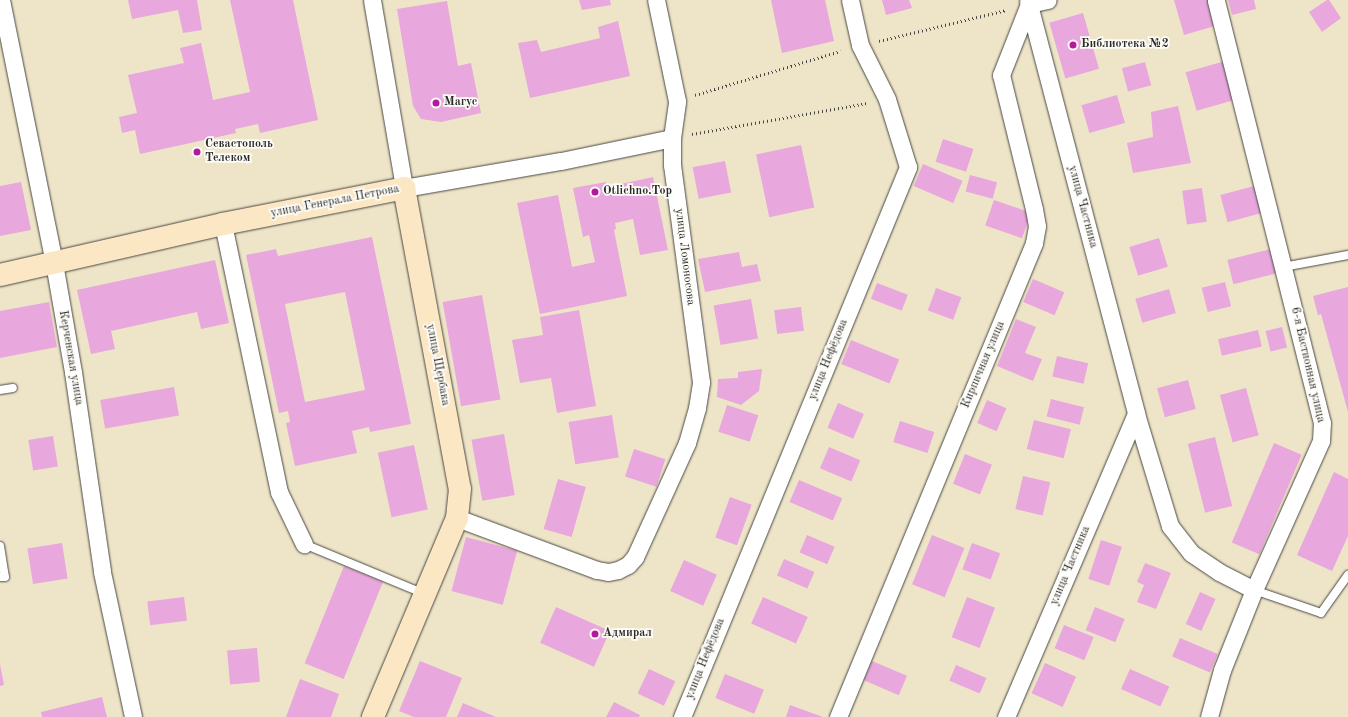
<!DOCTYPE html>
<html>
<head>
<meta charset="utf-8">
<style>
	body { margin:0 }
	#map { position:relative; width:1348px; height:717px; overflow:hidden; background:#eee5c8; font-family:"Old Standard TT",serif }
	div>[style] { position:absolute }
	.building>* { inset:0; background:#e8a7dd; transform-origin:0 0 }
	.path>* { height:2.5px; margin-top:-1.25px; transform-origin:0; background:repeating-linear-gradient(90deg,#484743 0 1px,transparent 0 4px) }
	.roads { filter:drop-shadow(0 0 1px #484743) drop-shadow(0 0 1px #484743) }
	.lane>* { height:8px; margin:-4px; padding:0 4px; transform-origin:4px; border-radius:4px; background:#fff }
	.street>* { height:17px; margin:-8.5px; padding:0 8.5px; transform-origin:8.5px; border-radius:8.5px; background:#fff }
	.secondary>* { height:22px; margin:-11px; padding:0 11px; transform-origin:11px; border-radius:11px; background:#fbe7c3 }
	.dots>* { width:11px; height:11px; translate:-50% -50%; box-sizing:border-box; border:2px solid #fdfcf7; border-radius:50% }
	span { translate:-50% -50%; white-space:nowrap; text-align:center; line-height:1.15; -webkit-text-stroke:3.5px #fdfcf7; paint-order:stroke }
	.poi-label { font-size:12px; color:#2b2b2b; font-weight:700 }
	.left { translate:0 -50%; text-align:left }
	.street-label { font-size:12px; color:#2b2b2b }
</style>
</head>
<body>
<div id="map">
	<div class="building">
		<i style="clip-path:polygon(128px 0,197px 0,202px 30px,183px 33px,178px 10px,132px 19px)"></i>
		<i style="clip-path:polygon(230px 0,293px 0,318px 120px,260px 133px,258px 124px,235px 129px,236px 133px,140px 154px,135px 130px,122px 133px,119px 117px,137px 113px,128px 75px,184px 63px,180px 48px,201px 43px,213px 100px,250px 92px)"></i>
		<i style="clip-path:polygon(579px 0,610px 0,611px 5px,582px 10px)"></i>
		<i style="clip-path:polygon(771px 0,825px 0,834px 41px,782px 53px)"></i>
		<i style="clip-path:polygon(882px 0,909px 0,912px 8px,886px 15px)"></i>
		<i style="clip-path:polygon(1174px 0,1208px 0,1215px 26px,1184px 35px)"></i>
		<i style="clip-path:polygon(1228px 0,1254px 0,1256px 9px,1232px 15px)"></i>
		<i style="clip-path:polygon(1327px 0,1329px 0,1341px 18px,1322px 32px,1309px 12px)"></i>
		<i style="clip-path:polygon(447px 1px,458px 66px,471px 63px,481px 113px,441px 122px,421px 119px,413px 106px,397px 9px)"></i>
		<i style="left:1083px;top:13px;width:58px;height:35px;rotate:74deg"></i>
		<i style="clip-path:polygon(618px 21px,630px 76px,530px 98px,518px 43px,537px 40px,541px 52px,600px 38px,598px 27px)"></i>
		<i style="left:1225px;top:61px;width:40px;height:41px;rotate:74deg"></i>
		<i style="left:1145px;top:62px;width:24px;height:24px;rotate:75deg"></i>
		<i style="left:1117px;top:95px;width:29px;height:37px;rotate:74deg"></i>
		<i style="clip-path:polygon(1178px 106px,1191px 163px,1133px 173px,1127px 143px,1153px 137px,1151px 112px)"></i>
		<i style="left:943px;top:139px;width:32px;height:24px;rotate:18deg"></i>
		<i style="left:801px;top:145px;width:64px;height:46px;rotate:78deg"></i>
		<i style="left:725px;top:161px;width:32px;height:33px;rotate:79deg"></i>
		<i style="left:923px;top:164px;width:43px;height:24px;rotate:23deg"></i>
		<i style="left:970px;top:175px;width:28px;height:17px;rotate:15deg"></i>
		<i style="clip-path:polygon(653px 177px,668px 250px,640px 255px,633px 219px,615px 223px,616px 229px,614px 230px,627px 296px,540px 314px,517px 203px,558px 195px,572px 267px,595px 262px,589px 235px,583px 237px,573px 188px,606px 182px,607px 187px)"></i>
		<i style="clip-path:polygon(21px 182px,31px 230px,0 236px,0 186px)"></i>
		<i style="left:1258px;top:185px;width:28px;height:39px;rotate:75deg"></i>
		<i style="left:1202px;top:188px;width:34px;height:20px;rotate:82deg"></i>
		<i style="left:994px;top:200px;width:39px;height:27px;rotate:19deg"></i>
		<i style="clip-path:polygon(evenodd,372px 237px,411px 424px,370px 432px,369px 427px,352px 431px,357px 453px,295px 466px,286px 423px,290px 422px,288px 411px,279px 413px,246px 255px,276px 249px,278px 256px,372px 237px,345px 292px,365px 390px,305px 402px,285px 304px,345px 292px)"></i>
		<i style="left:1159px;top:238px;width:30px;height:31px;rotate:73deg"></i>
		<i style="left:1271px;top:249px;width:25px;height:45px;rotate:76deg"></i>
		<i style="clip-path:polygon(739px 252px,742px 267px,757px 264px,761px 281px,705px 292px,698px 259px)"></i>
		<i style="clip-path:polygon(215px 260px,229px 323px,201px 329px,197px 312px,111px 331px,115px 349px,91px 354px,77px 290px)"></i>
		<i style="left:1033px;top:279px;width:34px;height:25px;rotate:23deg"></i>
		<i style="left:1225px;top:282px;width:25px;height:24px;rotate:76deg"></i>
		<i style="left:877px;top:283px;width:33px;height:17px;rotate:21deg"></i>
		<i style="clip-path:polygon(1348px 287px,1348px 412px,1321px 314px,1318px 315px,1313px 296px)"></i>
		<i style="left:936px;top:288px;width:27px;height:24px;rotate:20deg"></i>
		<i style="left:1169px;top:289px;width:25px;height:35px;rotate:74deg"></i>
		<i style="left:482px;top:295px;width:106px;height:40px;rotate:80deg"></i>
		<i style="left:751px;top:299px;width:40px;height:38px;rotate:80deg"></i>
		<i style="clip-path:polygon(49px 302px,57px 347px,0 358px,0 311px)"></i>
		<i style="left:801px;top:307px;width:24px;height:27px;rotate:83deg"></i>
		<i style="clip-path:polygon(579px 310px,596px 406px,557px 413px,551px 378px,520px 383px,512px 340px,543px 335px,540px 317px)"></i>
		<i style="clip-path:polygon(1016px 319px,1036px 327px,1025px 353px,1042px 359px,1033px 381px,997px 366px)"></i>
		<i style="left:1282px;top:327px;width:21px;height:17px;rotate:76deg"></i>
		<i style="left:1258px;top:330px;width:17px;height:41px;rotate:77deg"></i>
		<i style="left:851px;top:340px;width:52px;height:26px;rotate:22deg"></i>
		<i style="left:1057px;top:356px;width:32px;height:21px;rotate:13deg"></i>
		<i style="clip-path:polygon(762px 369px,759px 391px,741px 405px,717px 397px,718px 379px,738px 378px,738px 372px)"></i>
		<i style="left:1188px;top:380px;width:30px;height:32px;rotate:75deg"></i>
		<i style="left:174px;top:387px;width:29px;height:75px;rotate:80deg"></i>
		<i style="left:1246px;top:388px;width:49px;height:27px;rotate:75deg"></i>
		<i style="left:1051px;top:399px;width:34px;height:18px;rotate:14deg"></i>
		<i style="left:987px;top:400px;width:21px;height:25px;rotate:23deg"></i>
		<i style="left:838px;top:403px;width:28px;height:27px;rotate:23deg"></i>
		<i style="left:727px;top:405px;width:33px;height:28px;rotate:18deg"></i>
		<i style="left:612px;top:415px;width:43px;height:44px;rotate:81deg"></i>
		<i style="left:1034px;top:420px;width:38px;height:30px;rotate:14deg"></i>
		<i style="left:900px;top:421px;width:36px;height:22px;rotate:18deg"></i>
		<i style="left:504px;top:434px;width:62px;height:33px;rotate:80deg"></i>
		<i style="left:53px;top:436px;width:31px;height:25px;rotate:81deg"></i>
		<i style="left:1215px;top:437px;width:71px;height:28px;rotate:76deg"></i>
		<i style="left:1274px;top:443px;width:30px;height:108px;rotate:23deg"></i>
		<i style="left:414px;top:445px;width:66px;height:37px;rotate:78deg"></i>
		<i style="left:829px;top:447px;width:34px;height:23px;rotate:23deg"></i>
		<i style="left:634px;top:449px;width:33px;height:29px;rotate:18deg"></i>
		<i style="left:965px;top:454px;width:29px;height:32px;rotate:22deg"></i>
		<i style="clip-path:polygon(1334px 472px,1348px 479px,1348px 536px,1332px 571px,1297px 555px)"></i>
		<i style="left:1023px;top:476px;width:28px;height:34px;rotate:13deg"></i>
		<i style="left:558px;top:479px;width:29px;height:52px;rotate:16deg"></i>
		<i style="left:799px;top:480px;width:47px;height:24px;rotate:23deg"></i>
		<i style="left:730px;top:497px;width:23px;height:43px;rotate:20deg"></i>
		<i style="left:807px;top:535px;width:30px;height:19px;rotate:23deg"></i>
		<i style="left:932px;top:535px;width:35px;height:53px;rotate:22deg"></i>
		<i style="left:466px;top:537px;width:53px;height:56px;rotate:15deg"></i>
		<i style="left:1101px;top:540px;width:22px;height:41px;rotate:18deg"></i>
		<i style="left:62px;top:543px;width:36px;height:35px;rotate:81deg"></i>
		<i style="left:972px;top:543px;width:30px;height:28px;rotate:20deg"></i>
		<i style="left:784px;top:559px;width:33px;height:18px;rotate:23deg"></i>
		<i style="left:684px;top:560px;width:36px;height:34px;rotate:24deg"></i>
		<i style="clip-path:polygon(1145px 563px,1171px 573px,1156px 609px,1137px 602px,1144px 585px,1137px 582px)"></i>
		<i style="left:344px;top:566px;width:42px;height:105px;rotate:22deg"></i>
		<i style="left:1200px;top:592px;width:17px;height:35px;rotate:24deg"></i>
		<i style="left:184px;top:597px;width:24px;height:37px;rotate:83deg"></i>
		<i style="left:763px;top:597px;width:49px;height:29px;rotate:24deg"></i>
		<i style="left:967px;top:597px;width:30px;height:43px;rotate:21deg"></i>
		<i style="left:556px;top:607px;width:59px;height:39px;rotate:24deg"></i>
		<i style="left:1095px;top:607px;width:32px;height:25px;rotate:22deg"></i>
		<i style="left:1064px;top:625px;width:32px;height:25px;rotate:22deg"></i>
		<i style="left:1180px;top:638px;width:41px;height:20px;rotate:23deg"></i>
		<i style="left:257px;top:648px;width:34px;height:30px;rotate:85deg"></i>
		<i style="clip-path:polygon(420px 661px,462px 678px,446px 717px,414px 717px,399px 711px)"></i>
		<i style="left:872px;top:661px;width:38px;height:21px;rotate:23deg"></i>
		<i style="left:1045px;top:663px;width:34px;height:33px;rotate:24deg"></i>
		<i style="clip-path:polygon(0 664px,4px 685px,0 686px)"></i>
		<i style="left:956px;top:665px;width:33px;height:17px;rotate:23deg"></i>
		<i style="left:649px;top:669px;width:29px;height:27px;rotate:25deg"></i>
		<i style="left:1130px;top:669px;width:43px;height:22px;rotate:24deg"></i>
		<i style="left:725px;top:674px;width:42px;height:26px;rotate:22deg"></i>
		<i style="clip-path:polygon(300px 679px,339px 694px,331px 717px,286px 717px)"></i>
		<i style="clip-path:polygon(102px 697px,107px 717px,42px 717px,41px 712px)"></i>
		<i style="clip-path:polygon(614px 702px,640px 715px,639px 717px,606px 717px)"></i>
		<i style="clip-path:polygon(463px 703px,496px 717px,457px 717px)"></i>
		<i style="clip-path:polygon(790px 705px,823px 717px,786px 717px)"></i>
	</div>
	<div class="path">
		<i style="left:879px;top:41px;width:131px;rotate:-13.7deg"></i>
		<i style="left:695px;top:95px;width:152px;rotate:-16.8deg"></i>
		<i style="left:692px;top:134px;width:178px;rotate:-10deg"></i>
	</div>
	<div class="roads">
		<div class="lane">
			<i style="left:1283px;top:267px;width:66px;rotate:-10.5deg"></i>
			<i style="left:0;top:390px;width:13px;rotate:-9deg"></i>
			<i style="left:304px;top:544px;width:131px;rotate:22.5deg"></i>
			<i style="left:0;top:546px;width:31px;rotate:81deg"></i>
			<i style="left:5px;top:577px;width:5px;rotate:180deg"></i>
			<i style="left:1254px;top:590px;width:71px;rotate:18.9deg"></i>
			<i style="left:1321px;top:613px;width:47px;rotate:-54.6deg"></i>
		</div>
		<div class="street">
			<i style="left:1px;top:0;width:268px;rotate:78.6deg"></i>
			<i style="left:54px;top:263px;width:111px;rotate:80.1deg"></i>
			<i style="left:73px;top:372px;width:202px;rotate:81.7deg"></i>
			<i style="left:102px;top:572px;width:148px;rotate:77.9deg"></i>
			<i style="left:372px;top:0;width:191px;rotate:80.3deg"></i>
			<i style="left:404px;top:188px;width:159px;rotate:-9.8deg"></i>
			<i style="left:561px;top:161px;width:113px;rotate:-11.7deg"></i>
			<i style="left:1028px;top:1px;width:427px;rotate:75.3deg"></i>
			<i style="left:1136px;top:414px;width:117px;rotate:73.1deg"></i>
			<i style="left:1170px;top:526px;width:34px;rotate:52deg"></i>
			<i style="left:1191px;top:553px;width:34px;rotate:34deg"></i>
			<i style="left:1219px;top:572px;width:39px;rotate:27deg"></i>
			<i style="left:223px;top:224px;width:274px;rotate:78.2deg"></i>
			<i style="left:279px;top:492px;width:58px;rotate:64.3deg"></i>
			<i style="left:457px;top:518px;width:149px;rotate:20.4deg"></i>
			<i style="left:597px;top:570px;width:11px;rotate:10deg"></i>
			<i style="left:608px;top:572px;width:10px;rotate:-11deg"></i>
			<i style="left:618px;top:570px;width:11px;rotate:-27deg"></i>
			<i style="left:628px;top:565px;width:11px;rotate:-49deg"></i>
			<i style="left:635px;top:557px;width:125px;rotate:-65.5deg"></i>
			<i style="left:687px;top:443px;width:36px;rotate:-74deg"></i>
			<i style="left:697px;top:408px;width:26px;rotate:-81deg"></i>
			<i style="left:701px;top:382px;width:219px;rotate:-97.6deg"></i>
			<i style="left:672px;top:165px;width:27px;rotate:-90deg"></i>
			<i style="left:672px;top:138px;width:37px;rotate:-82deg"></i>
			<i style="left:677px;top:101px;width:103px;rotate:-101.7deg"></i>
			<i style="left:682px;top:717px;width:595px;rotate:-67.66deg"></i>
			<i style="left:908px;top:167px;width:71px;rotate:-107.2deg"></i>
			<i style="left:887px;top:99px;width:60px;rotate:-116.6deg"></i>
			<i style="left:860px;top:45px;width:46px;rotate:-102.5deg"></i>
			<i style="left:838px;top:717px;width:513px;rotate:-67.53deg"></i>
			<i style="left:1034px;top:243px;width:17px;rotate:-80deg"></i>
			<i style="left:1037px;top:226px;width:17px;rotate:-100deg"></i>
			<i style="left:1034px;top:209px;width:138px;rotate:-103.8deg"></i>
			<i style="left:1001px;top:75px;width:76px;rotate:-68.5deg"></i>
			<i style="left:1029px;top:4px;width:19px;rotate:-12deg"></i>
			<i style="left:1006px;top:717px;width:330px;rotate:-66.8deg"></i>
			<i style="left:1209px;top:717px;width:49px;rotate:-74.5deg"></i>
			<i style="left:1222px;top:670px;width:86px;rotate:-68.2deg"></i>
			<i style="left:1254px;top:590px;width:163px;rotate:-65.8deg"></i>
			<i style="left:1321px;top:441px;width:18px;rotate:-87deg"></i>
			<i style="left:1322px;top:423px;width:436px;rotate:-104.1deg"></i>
		</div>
		<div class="secondary">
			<i style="left:0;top:275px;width:229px;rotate:-12.9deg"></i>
			<i style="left:223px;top:224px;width:185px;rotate:-11.2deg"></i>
			<i style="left:404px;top:188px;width:306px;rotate:79.5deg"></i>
			<i style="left:460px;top:489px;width:29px;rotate:96deg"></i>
			<i style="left:457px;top:518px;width:216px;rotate:112.9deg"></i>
		</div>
	</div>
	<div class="dots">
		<i style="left:1073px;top:45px;background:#b5179e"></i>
		<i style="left:436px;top:103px;background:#b5179e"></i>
		<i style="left:197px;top:152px;background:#b5179e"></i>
		<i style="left:595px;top:192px;background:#b5179e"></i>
		<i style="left:595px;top:634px;background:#b5179e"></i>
	</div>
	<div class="poi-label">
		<span class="left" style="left:1081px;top:45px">Библиотека №2</span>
		<span class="left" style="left:444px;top:103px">Магус</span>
		<span class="left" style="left:205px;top:152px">Севастополь<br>Телеком</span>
		<span class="left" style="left:603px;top:192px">Otlichno.Top</span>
		<span class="left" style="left:603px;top:634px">Адмирал</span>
	</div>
	<div class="street-label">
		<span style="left:335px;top:202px;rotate:-11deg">улица Генерала Петрова</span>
		<span style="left:1082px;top:207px;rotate:75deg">улица Частника</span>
		<span style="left:684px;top:257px;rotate:83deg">улица Ломоносова</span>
		<span style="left:70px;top:358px;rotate:80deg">Керченская улица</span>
		<span style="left:829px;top:360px;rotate:-68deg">улица Нефёдова</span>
		<span style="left:437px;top:365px;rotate:79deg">улица Щербака</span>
		<span style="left:984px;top:365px;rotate:-67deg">Кирпичная улица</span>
		<span style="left:1307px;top:365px;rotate:77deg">6-я Бастионная улица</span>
		<span style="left:1071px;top:566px;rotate:-67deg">улица Частника</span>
		<span style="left:706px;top:659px;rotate:-68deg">улица Нефёдова</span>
	</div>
</div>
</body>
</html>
